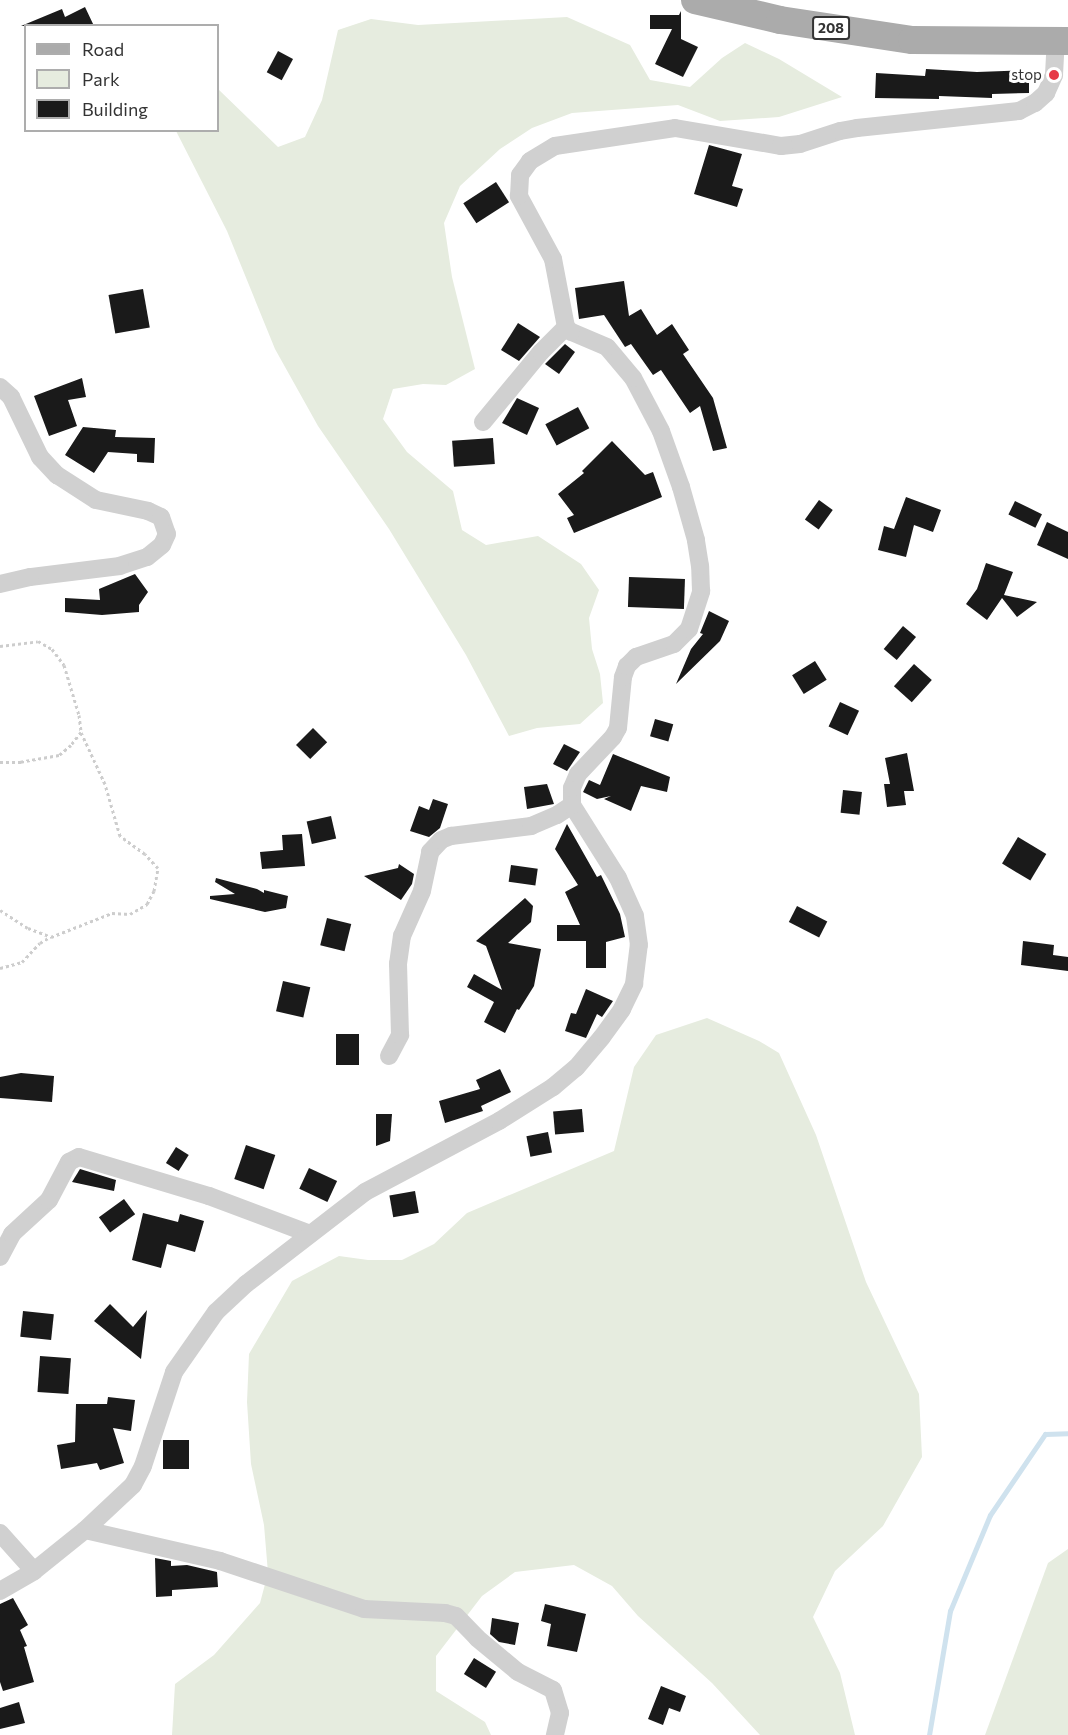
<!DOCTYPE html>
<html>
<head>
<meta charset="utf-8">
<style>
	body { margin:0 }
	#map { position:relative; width:1068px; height:1735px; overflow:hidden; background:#fff; font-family:Commissioner,sans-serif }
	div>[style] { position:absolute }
	.green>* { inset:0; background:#e6ecdf }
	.stream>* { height:5px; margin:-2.5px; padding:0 2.5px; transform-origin:2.5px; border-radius:2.5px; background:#cfe2ee }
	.building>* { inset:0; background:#1a1a1a; transform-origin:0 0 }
	.path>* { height:3px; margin-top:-1.5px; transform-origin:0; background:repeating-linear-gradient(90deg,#cdcdcd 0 3px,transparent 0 6px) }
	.street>* { height:18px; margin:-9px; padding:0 9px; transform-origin:9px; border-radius:9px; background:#d0d0d0 }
	.primary>* { height:28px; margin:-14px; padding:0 14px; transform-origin:14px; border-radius:14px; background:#ababab }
	.dots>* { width:16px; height:16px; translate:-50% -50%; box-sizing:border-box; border:3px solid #fff; border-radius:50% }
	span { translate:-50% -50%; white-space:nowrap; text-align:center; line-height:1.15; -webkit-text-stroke:6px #fff; paint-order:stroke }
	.shield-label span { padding:2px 4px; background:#fff; border:2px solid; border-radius:4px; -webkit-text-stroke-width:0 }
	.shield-label { font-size:14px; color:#333; font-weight:700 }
	.poi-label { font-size:15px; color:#333 }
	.right { translate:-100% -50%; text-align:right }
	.legend { position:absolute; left:24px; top:24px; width:195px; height:108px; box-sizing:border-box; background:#fff; border:2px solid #adadad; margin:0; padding:8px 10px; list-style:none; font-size:18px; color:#333 }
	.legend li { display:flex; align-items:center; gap:12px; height:30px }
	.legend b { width:30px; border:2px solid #adadad }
</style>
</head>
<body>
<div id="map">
	<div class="green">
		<i style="clip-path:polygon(567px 17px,630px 45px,650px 80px,690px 87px,722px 58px,745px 43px,779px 59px,842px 97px,779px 117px,720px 121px,678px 105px,572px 113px,532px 128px,500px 149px,460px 186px,444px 223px,452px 277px,475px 369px,446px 385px,423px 384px,393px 389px,383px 419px,407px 452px,453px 491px,462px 530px,486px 545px,538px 536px,581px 564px,599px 590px,589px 618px,592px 649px,600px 674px,603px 703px,580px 724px,537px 728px,509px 736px,466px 655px,389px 529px,318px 426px,275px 349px,227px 231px,176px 131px,218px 130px,218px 89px,278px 147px,305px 137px,322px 100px,338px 30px,371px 19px,418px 25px)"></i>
		<i style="clip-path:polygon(707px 1018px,759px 1041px,779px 1053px,816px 1135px,866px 1282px,919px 1394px,922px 1457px,883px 1526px,835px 1571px,813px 1617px,840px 1673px,855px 1735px,760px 1735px,712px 1683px,638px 1616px,612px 1586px,574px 1565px,515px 1572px,482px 1596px,436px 1656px,436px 1691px,485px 1722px,491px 1735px,172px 1735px,175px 1684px,214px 1655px,260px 1603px,268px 1573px,264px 1525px,251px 1464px,247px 1402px,249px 1354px,292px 1281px,339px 1256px,368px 1260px,402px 1260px,434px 1244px,467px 1213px,614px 1151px,634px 1067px,656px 1035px)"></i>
		<i style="clip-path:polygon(1068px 1549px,1068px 1735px,985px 1735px,1048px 1563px)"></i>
	</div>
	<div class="stream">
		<i style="left:929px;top:1735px;width:126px;rotate:-80.4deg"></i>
		<i style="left:950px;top:1611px;width:104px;rotate:-67.4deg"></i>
		<i style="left:990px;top:1515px;width:98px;rotate:-55.8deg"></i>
		<i style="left:1045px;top:1434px;width:23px;rotate:-2deg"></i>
	</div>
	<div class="building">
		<i style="clip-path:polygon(85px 7px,94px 26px,21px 26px,62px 9px,65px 17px)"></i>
		<i style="clip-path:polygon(681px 11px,681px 39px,698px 47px,683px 77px,655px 64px,672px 29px,650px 29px,650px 15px,679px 15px)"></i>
		<i style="left:278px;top:51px;width:17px;height:24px;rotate:28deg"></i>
		<i style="clip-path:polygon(926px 69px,977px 72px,1029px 70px,1029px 93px,992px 94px,992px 98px,939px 96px,939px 99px,875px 98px,876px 73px,925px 76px)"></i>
		<i style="clip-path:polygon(709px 145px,742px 154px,732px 186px,743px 189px,737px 207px,694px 194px)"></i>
		<i style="left:496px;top:182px;width:24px;height:39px;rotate:57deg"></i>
		<i style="clip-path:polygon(624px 281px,629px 316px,641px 309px,657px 335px,672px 324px,689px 350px,683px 354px,713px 398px,727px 448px,713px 451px,700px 406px,690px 413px,661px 370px,653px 375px,631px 344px,625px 347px,604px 315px,579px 319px,575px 288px)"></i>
		<i style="left:143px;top:289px;width:39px;height:35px;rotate:80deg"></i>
		<i style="clip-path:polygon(518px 323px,540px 337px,519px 361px,501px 350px)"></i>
		<i style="clip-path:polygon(565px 344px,575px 352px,559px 374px,545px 364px)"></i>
		<i style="clip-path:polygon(82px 378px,86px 397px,68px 400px,77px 426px,49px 436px,34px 396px)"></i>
		<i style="clip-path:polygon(517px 398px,539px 408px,527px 435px,502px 423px)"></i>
		<i style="left:578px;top:407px;width:24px;height:37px;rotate:62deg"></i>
		<i style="clip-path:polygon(83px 427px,116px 430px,115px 437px,155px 438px,154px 463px,137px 462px,137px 454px,108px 452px,94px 473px,65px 455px)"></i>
		<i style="left:493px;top:438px;width:26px;height:41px;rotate:86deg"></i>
		<i style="clip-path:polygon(612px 441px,645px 475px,653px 472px,662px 497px,574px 533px,567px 518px,574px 515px,558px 494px,584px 473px,582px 471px)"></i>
		<i style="clip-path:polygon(906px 497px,941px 510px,933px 532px,914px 525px,906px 557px,878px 550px,884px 526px,894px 529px)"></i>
		<i style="left:819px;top:500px;width:17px;height:24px;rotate:36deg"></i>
		<i style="left:1015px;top:501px;width:30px;height:15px;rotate:26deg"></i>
		<i style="clip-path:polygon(1047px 522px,1068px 532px,1068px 559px,1037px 545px)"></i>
		<i style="clip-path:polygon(986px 563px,1013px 572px,1004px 595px,1037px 602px,1017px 617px,1002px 598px,987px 620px,966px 604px,977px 589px)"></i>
		<i style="clip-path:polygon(135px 574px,148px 592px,139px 605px,139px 612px,102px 615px,65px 612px,65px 598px,100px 600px,99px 589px)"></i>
		<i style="left:629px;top:577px;width:56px;height:30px;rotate:2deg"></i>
		<i style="clip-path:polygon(709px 611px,729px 621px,720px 641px,676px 684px,691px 649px,703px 634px,700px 633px)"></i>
		<i style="left:903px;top:626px;width:17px;height:30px;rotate:40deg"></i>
		<i style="left:815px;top:661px;width:22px;height:27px;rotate:58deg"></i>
		<i style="left:914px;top:664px;width:24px;height:30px;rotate:42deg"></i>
		<i style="left:840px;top:702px;width:21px;height:27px;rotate:25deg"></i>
		<i style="left:655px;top:719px;width:19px;height:18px;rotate:16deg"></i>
		<i style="left:313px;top:728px;width:20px;height:24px;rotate:45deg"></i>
		<i style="clip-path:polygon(564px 744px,580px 752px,567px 771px,553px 764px)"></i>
		<i style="clip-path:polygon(907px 753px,914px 791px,904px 791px,906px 805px,887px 807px,884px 784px,890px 784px,885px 758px)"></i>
		<i style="clip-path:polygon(613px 754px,670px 777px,667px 792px,641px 786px,631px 811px,604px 799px,611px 796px,597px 799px,583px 792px,589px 780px,600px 785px)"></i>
		<i style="clip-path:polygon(547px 784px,554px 804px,527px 809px,524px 787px)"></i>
		<i style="left:843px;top:790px;width:19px;height:23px;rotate:6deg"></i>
		<i style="clip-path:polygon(433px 799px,448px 804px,440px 828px,429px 837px,410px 831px,419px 806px,429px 810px)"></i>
		<i style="left:331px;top:816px;width:23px;height:25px;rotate:77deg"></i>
		<i style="clip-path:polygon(567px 824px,597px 877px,601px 875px,620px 914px,625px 937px,606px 942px,606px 968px,586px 968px,586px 941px,557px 941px,557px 925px,580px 925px,565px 892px,578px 885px,555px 849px)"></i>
		<i style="clip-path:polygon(302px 834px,305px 866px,262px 869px,260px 852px,283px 850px,282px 835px)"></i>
		<i style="left:1018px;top:837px;width:33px;height:31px;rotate:31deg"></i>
		<i style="clip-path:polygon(399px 864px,414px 874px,412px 884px,401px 900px,364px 876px,398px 868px)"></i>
		<i style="left:511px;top:865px;width:27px;height:17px;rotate:8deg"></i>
		<i style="clip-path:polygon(216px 878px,257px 889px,264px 893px,264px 890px,288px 896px,286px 908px,265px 912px,210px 899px,210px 896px,235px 894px,215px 882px)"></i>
		<i style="clip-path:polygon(525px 898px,533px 906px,531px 922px,508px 943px,541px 949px,534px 986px,519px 1010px,517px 1009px,505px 1033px,484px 1022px,494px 1002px,467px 987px,474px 974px,502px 990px,486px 946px,476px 941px)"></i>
		<i style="left:797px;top:906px;width:34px;height:18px;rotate:27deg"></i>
		<i style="left:327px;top:918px;width:25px;height:28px;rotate:14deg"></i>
		<i style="clip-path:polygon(1023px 941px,1054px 945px,1053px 955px,1068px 957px,1068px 971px,1021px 965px)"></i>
		<i style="left:283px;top:981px;width:28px;height:31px;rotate:13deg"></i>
		<i style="clip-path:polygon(586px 989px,613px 1001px,602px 1017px,597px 1014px,586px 1038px,565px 1031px,571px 1013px,576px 1014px)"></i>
		<i style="left:336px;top:1034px;width:23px;height:31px"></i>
		<i style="clip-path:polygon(500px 1069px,511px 1092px,481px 1106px,483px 1111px,445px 1123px,439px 1101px,480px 1089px,476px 1080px)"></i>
		<i style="clip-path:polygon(21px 1073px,54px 1076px,52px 1102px,0 1098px,0 1077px)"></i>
		<i style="left:582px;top:1109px;width:23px;height:29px;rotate:85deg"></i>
		<i style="clip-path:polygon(376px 1114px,392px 1114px,390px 1141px,376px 1146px)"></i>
		<i style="left:548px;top:1132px;width:21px;height:22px;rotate:79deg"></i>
		<i style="left:246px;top:1145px;width:31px;height:36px;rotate:19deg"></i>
		<i style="left:176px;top:1147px;width:15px;height:19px;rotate:32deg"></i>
		<i style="left:309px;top:1168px;width:31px;height:23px;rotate:25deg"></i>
		<i style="clip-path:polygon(80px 1169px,116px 1180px,114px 1191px,72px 1182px)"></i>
		<i style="left:415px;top:1191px;width:22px;height:26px;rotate:80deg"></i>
		<i style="left:124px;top:1199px;width:19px;height:31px;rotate:54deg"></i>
		<i style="clip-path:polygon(143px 1213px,178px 1222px,180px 1214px,204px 1221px,195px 1252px,167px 1244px,161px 1268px,132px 1260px)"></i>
		<i style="clip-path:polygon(110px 1304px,133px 1327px,147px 1310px,141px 1359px,94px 1321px)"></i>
		<i style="left:23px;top:1311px;width:31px;height:26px;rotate:6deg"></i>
		<i style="left:40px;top:1356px;width:31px;height:36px;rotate:4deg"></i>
		<i style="clip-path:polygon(108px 1397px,135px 1400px,131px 1431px,113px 1428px,124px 1463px,100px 1470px,97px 1463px,61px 1469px,57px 1445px,75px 1442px,76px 1404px,107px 1404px)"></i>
		<i style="left:163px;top:1440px;width:26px;height:29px"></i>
		<i style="clip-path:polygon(155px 1558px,171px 1561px,171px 1566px,187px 1565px,217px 1572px,218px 1587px,172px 1590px,172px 1596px,156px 1597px)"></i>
		<i style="clip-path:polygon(13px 1598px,28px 1625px,20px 1630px,27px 1646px,24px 1647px,34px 1682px,3px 1691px,0 1682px,0 1604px)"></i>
		<i style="clip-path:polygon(545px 1604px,586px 1614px,577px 1652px,547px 1646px,551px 1624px,541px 1621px)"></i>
		<i style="clip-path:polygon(492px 1618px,519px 1623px,515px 1645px,499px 1642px,490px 1634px)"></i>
		<i style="left:474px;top:1658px;width:26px;height:19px;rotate:32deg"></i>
		<i style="clip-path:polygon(661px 1686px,686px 1696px,680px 1712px,669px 1708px,663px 1725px,648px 1719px)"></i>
		<i style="clip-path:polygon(19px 1702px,25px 1723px,0 1729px,0 1708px)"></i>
	</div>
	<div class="path">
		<i style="left:0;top:646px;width:38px;rotate:-7deg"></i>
		<i style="left:38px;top:641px;width:16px;rotate:30deg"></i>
		<i style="left:52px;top:649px;width:20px;rotate:53deg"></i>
		<i style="left:64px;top:665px;width:52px;rotate:73.3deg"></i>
		<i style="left:79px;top:715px;width:17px;rotate:83deg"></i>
		<i style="left:81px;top:732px;width:16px;rotate:128deg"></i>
		<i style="left:71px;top:745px;width:16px;rotate:140deg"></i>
		<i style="left:59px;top:755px;width:39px;rotate:170deg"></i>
		<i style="left:21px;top:762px;width:21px;rotate:180deg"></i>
		<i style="left:0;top:910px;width:33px;rotate:33deg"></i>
		<i style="left:28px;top:928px;width:25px;rotate:21deg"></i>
		<i style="left:51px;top:937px;width:66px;rotate:-21.5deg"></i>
		<i style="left:112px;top:913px;width:18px;rotate:3deg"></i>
		<i style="left:130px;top:914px;width:20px;rotate:-30deg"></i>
		<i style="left:147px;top:904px;width:15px;rotate:-62deg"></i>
		<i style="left:154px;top:891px;width:23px;rotate:-80deg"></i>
		<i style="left:158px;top:868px;width:19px;rotate:-133deg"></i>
		<i style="left:145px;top:854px;width:31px;rotate:-144deg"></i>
		<i style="left:120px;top:836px;width:54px;rotate:-106.1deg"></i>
		<i style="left:105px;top:784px;width:57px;rotate:-114.8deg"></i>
		<i style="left:0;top:968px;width:23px;rotate:-15deg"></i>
		<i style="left:22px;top:962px;width:26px;rotate:-47deg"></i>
		<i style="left:40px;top:943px;width:12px;rotate:-31deg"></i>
	</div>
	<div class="street">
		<i style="left:0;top:387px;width:15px;rotate:42deg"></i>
		<i style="left:11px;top:397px;width:67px;rotate:64.2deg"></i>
		<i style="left:40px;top:457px;width:25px;rotate:47deg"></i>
		<i style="left:57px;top:475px;width:46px;rotate:32.7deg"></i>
		<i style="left:96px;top:500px;width:53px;rotate:11.9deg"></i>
		<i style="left:148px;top:511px;width:14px;rotate:25deg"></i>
		<i style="left:161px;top:517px;width:18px;rotate:71deg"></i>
		<i style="left:167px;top:534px;width:12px;rotate:114deg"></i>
		<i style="left:162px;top:545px;width:19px;rotate:141deg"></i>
		<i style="left:147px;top:557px;width:28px;rotate:162deg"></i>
		<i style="left:120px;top:566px;width:91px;rotate:173deg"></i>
		<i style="left:30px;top:577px;width:31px;rotate:167deg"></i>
		<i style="left:483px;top:422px;width:91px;rotate:-50.4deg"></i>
		<i style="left:541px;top:352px;width:35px;rotate:-45deg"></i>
		<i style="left:389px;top:1056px;width:24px;rotate:-62deg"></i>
		<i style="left:400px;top:1035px;width:71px;rotate:-91.6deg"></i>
		<i style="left:398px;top:964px;width:28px;rotate:-82deg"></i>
		<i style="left:402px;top:936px;width:49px;rotate:-66deg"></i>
		<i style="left:422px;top:891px;width:40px;rotate:-78deg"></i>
		<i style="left:430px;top:852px;width:16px;rotate:-47deg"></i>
		<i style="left:441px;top:840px;width:11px;rotate:-22deg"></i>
		<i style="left:451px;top:836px;width:81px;rotate:-7.1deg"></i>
		<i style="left:531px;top:826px;width:28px;rotate:-23deg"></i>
		<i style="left:557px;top:815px;width:18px;rotate:-34deg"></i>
		<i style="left:0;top:1257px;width:26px;rotate:-62deg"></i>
		<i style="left:12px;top:1234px;width:50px;rotate:-42.6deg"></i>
		<i style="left:49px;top:1200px;width:43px;rotate:-62.2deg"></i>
		<i style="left:69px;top:1162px;width:11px;rotate:-27deg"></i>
		<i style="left:79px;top:1157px;width:136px;rotate:16.7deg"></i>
		<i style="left:209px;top:1196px;width:108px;rotate:20.6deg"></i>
		<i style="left:85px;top:1530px;width:139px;rotate:12.9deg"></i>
		<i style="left:220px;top:1561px;width:152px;rotate:18.4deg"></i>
		<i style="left:364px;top:1609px;width:81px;rotate:2.8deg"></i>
		<i style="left:445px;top:1613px;width:11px;rotate:15deg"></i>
		<i style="left:456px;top:1616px;width:30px;rotate:46deg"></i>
		<i style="left:477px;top:1638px;width:53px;rotate:39.7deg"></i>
		<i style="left:518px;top:1672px;width:39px;rotate:27deg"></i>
		<i style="left:553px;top:1690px;width:24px;rotate:73deg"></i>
		<i style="left:560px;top:1713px;width:23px;rotate:103deg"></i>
		<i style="left:0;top:1533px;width:51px;rotate:48.2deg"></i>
		<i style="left:0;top:1591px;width:39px;rotate:-30deg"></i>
		<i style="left:34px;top:1571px;width:65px;rotate:-38.8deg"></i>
		<i style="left:85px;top:1530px;width:66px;rotate:-43.2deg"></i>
		<i style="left:133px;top:1485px;width:21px;rotate:-62deg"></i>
		<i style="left:143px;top:1466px;width:99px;rotate:-71.7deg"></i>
		<i style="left:174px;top:1372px;width:73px;rotate:-55deg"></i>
		<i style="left:216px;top:1312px;width:41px;rotate:-43deg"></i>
		<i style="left:246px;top:1284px;width:150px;rotate:-37.7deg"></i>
		<i style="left:365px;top:1192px;width:152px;rotate:-27.9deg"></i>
		<i style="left:499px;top:1121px;width:64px;rotate:-32.2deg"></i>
		<i style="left:553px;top:1087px;width:30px;rotate:-40deg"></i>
		<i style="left:576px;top:1068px;width:40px;rotate:-50deg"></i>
		<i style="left:602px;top:1037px;width:34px;rotate:-54deg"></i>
		<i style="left:622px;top:1009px;width:28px;rotate:-64deg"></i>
		<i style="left:634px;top:984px;width:39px;rotate:-83deg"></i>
		<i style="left:639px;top:945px;width:29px;rotate:-98deg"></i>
		<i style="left:635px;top:916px;width:42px;rotate:-114.1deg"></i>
		<i style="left:618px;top:878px;width:86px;rotate:-122.2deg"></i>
		<i style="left:572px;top:805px;width:17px;rotate:-90deg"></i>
		<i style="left:572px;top:788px;width:15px;rotate:-67deg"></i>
		<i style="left:578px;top:774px;width:51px;rotate:-46.6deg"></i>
		<i style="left:613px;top:737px;width:10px;rotate:-61deg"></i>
		<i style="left:618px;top:728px;width:51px;rotate:-84.4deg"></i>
		<i style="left:623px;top:677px;width:12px;rotate:-70deg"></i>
		<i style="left:627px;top:666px;width:13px;rotate:-45deg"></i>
		<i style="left:636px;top:657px;width:40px;rotate:-18.9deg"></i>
		<i style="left:674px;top:644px;width:21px;rotate:-45deg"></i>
		<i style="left:689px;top:629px;width:40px;rotate:-72deg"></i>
		<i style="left:701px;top:591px;width:25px;rotate:-92deg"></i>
		<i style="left:700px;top:566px;width:26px;rotate:-99deg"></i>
		<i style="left:696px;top:540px;width:55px;rotate:-105.8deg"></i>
		<i style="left:681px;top:487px;width:59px;rotate:-109.7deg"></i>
		<i style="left:661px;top:431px;width:60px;rotate:-117.8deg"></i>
		<i style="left:633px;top:378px;width:40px;rotate:-130deg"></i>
		<i style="left:607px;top:347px;width:39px;rotate:-157deg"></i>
		<i style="left:571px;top:332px;width:7px;rotate:-135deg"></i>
		<i style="left:566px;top:327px;width:69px;rotate:-100.8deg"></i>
		<i style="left:553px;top:259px;width:72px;rotate:-118.4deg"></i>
		<i style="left:519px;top:196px;width:21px;rotate:-87deg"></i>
		<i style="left:520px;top:175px;width:17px;rotate:-54deg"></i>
		<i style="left:530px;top:161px;width:29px;rotate:-31deg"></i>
		<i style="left:555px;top:146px;width:121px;rotate:-8.5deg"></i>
		<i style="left:675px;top:128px;width:108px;rotate:9.6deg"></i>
		<i style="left:781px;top:146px;width:19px;rotate:-6deg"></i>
		<i style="left:800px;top:144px;width:42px;rotate:-18deg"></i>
		<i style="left:840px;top:131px;width:17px;rotate:-10deg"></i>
		<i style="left:857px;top:128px;width:163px;rotate:-6deg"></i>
		<i style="left:1019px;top:111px;width:18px;rotate:-27deg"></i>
		<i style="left:1035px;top:103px;width:15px;rotate:-42deg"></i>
		<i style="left:1046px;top:93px;width:20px;rotate:-66deg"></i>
		<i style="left:1054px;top:75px;width:35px;rotate:-87deg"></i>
	</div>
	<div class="primary">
		<i style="left:695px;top:0;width:87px;rotate:13.2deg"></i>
		<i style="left:780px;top:20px;width:134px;rotate:8.6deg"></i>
		<i style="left:912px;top:40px;width:156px;rotate:0.4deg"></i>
	</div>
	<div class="dots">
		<i style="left:1054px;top:75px;background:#e63946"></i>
	</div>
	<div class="shield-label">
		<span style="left:831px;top:28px">208</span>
	</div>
	<div class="poi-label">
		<span class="right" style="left:1042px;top:75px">stop</span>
	</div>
	<ul class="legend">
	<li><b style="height:8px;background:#ababab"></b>Road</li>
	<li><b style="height:16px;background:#e6ecdf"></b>Park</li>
	<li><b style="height:16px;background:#1a1a1a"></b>Building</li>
	</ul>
</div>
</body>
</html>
